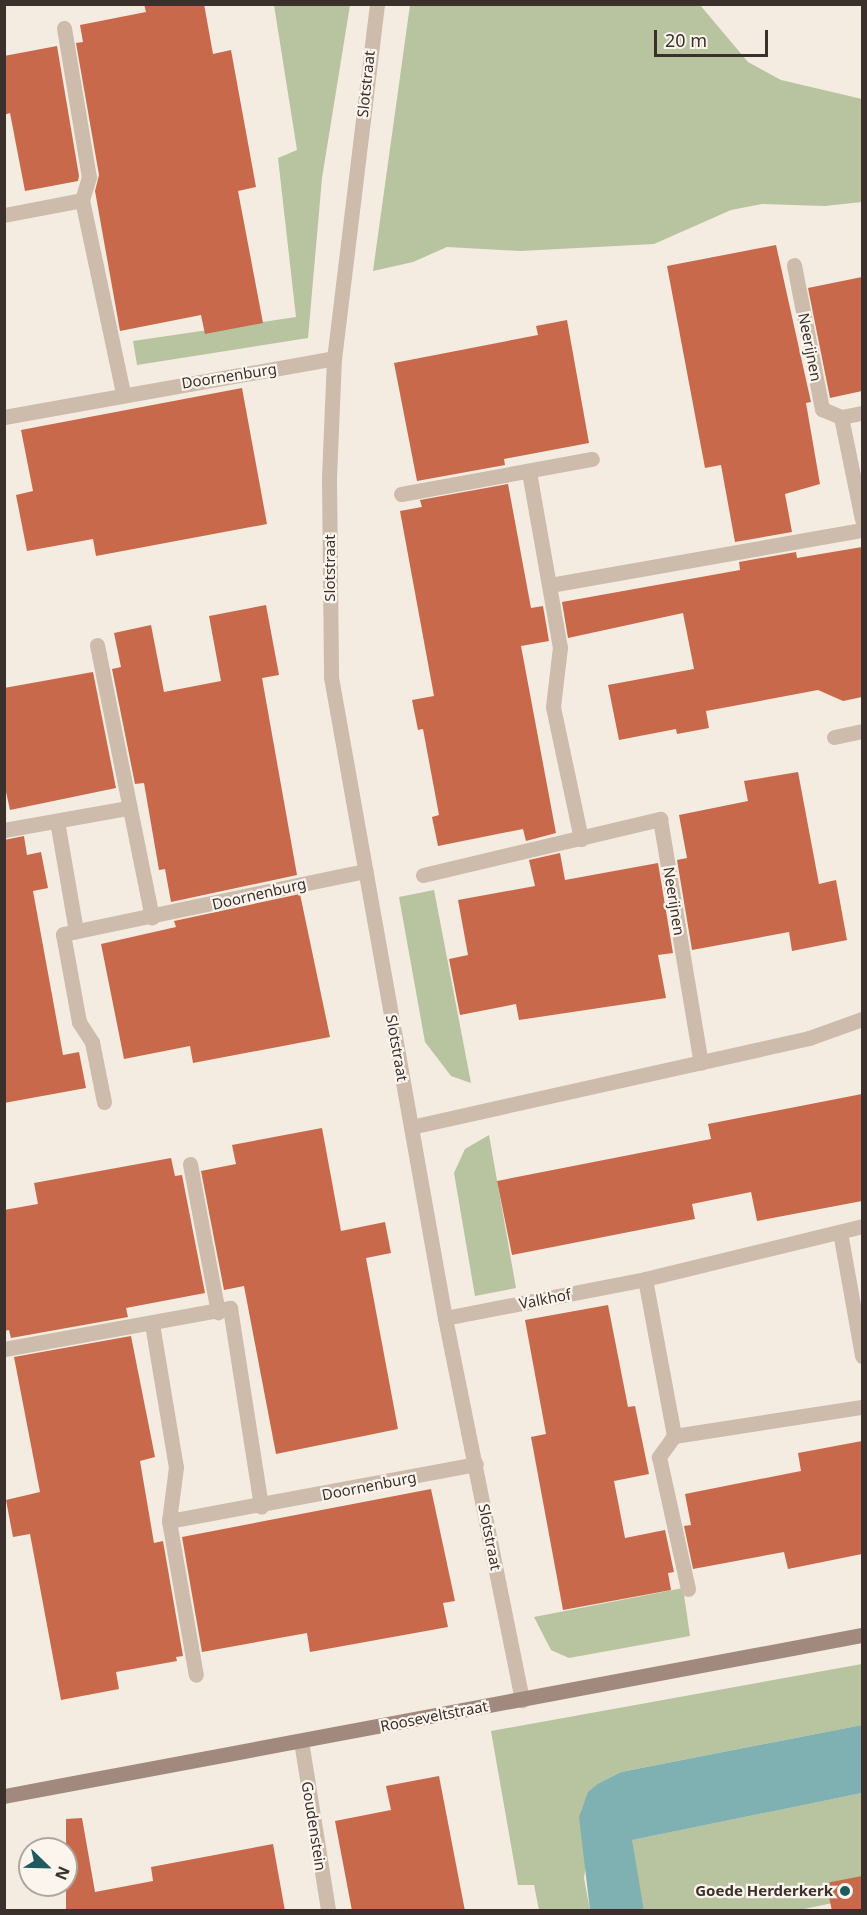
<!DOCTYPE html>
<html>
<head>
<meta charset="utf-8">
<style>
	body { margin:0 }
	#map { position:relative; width:867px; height:1915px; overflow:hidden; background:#f4ebe1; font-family:"Noto Sans",sans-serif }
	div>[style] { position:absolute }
	.green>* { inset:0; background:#b8c4a0 }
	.water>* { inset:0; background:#7fb0b2 }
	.building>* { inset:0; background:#c8694b }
	.street>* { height:15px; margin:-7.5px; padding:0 7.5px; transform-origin:7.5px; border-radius:7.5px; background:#cdbbac }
	.secondary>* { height:15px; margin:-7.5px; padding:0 7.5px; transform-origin:7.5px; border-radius:7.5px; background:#a18a7d }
	.dots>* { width:16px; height:16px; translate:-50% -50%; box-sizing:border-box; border:3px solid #fbf5ee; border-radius:50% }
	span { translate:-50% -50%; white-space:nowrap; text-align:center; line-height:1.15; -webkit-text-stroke:4.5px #fbf5ee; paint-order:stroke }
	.street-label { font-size:15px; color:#3b302b }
	.poi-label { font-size:15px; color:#3b302b; font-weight:700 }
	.right { translate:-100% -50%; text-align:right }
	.frame { position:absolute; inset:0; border:6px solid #3b302b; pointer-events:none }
	.north { position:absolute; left:18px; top:1837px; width:60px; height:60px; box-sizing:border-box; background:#fbf5ee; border:2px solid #aea6a0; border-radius:50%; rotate:113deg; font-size:16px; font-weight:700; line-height:24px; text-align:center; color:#3b302b }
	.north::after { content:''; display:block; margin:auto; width:21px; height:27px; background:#1f5a5e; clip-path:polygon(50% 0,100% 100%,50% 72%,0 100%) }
	.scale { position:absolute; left:654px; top:30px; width:114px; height:27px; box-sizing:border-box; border:3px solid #3b302b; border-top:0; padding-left:8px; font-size:18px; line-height:21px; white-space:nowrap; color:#3b302b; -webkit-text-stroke:4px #fbf5ee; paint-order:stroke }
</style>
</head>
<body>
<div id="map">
	<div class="green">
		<i style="clip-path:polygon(274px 5px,350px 5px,322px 178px,308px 338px,137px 365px,133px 341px,296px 317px,278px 158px,297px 150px)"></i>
		<i style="clip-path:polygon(410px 5px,700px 5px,748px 62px,781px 80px,862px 99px,862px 202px,825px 206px,762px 204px,731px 210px,654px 244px,520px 251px,447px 247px,413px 262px,373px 271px)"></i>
		<i style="clip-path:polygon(434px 890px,471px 1083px,451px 1076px,425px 1042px,399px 897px)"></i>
		<i style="clip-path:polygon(489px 1135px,516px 1288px,475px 1296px,454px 1173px,465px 1149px)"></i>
		<i style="clip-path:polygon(683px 1588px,690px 1636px,569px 1658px,551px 1650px,534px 1617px)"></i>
		<i style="clip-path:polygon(862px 1664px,862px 1725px,621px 1772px,599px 1783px,584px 1878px,590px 1910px,539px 1910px,534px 1885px,518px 1885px,491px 1731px)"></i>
		<i style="clip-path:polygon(862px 1793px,862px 1897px,799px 1910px,644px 1910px,631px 1840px)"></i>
	</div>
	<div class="water">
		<i style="clip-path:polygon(862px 1725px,862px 1793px,632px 1840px,644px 1910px,590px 1910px,579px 1817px,588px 1792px,599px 1783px,621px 1772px)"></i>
	</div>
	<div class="building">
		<i style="clip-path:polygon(144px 4px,204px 4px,213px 54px,231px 50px,256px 187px,238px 191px,263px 323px,205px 334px,201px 315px,120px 331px,95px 191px,99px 175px,76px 43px,83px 42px,80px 25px,146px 12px)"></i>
		<i style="clip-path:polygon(57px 46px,79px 176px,78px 181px,25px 191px,10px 113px,4px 115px,4px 56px)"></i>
		<i style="clip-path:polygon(776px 245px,811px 402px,806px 403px,820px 484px,785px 494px,792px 532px,735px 542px,721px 465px,705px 468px,667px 266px)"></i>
		<i style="clip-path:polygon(862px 277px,862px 391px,830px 398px,808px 288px)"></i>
		<i style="clip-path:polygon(567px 320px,589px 443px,504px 459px,505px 465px,417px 481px,394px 363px,538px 335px,536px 326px)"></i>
		<i style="clip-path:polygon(242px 388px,267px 524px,96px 556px,93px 539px,27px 551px,16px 495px,33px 491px,21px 430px)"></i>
		<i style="clip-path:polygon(508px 484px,531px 608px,543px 606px,549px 641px,521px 646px,556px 833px,526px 841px,523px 829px,438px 846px,432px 817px,439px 815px,423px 729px,418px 730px,412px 700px,434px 696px,400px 511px,422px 507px,420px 500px)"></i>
		<i style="clip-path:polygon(862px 547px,862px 697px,843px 701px,818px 690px,706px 711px,709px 728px,677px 734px,676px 729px,619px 740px,608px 685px,694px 669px,683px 613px,568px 638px,562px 602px,740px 570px,739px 562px,796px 552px,797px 558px)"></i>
		<i style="clip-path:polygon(266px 605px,279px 675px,262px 678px,297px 875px,171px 902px,165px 869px,159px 870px,144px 783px,135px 784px,112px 669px,121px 667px,114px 633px,151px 625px,164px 692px,221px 681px,209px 616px)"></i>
		<i style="clip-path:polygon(93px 672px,116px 788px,10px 810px,4px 783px,4px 688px)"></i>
		<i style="clip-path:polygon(798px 772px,819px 884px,836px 880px,847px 940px,792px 951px,789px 932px,692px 950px,677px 860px,687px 858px,679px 815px,748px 801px,744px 781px)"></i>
		<i style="clip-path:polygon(24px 836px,27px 855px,41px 852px,48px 888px,33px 891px,63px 1055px,79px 1052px,86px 1088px,4px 1103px,4px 840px)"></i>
		<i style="clip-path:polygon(560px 853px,565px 880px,658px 863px,673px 953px,658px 955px,666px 998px,519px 1020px,516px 1004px,460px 1015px,449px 959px,468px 955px,458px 900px,535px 886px,529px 860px)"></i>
		<i style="clip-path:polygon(300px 894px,330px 1037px,193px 1063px,190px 1046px,124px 1059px,101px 944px,176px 927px,174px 921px)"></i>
		<i style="clip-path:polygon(862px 1094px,862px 1201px,757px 1221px,751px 1192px,692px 1204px,695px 1219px,512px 1255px,497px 1181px,711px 1139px,708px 1124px)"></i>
		<i style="clip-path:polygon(322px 1128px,341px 1231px,385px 1222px,391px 1253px,366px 1258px,398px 1429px,276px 1454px,244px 1286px,224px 1290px,201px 1171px,236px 1164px,232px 1145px)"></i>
		<i style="clip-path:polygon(171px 1158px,175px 1176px,182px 1175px,205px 1293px,126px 1308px,128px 1317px,11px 1338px,9px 1330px,4px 1331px,4px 1210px,38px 1204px,34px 1183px)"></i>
		<i style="clip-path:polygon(608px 1305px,628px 1407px,635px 1406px,649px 1474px,614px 1481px,625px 1538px,665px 1530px,674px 1572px,668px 1573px,671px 1590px,563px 1610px,531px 1437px,546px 1434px,525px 1320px)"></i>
		<i style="clip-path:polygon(131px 1336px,155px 1457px,140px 1461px,154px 1543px,163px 1541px,183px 1656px,176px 1657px,177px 1661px,116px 1672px,119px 1689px,61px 1700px,30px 1534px,13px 1537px,6px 1500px,40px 1492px,14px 1357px)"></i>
		<i style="clip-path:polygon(862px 1441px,862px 1554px,788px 1569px,784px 1552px,693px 1569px,684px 1526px,691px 1525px,685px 1494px,801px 1471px,798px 1453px)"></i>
		<i style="clip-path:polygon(431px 1489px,455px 1601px,443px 1603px,448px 1627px,310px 1652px,307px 1633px,202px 1652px,182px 1537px)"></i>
		<i style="clip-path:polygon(439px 1776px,465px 1911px,352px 1911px,335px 1821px,391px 1810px,386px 1786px)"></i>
		<i style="clip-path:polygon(82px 1818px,95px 1892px,153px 1881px,151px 1867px,273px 1844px,285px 1911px,66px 1911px,66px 1819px)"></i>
		<i style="clip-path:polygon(862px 1876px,862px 1911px,832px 1911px,826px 1883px)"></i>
	</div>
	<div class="street">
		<i style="left:377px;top:4px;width:357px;rotate:96.9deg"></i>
		<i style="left:334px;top:358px;width:120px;rotate:92.4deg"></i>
		<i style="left:329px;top:478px;width:199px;rotate:89.4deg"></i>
		<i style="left:331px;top:677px;width:651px;rotate:79.92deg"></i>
		<i style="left:445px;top:1318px;width:390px;rotate:78.6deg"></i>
		<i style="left:64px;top:28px;width:151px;rotate:80.5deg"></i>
		<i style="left:89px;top:177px;width:24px;rotate:107deg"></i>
		<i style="left:82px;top:200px;width:197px;rotate:78deg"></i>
		<i style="left:4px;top:215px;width:79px;rotate:-10.9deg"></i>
		<i style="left:794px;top:265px;width:147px;rotate:79deg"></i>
		<i style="left:822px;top:409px;width:21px;rotate:23deg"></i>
		<i style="left:841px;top:417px;width:21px;rotate:-11deg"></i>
		<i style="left:4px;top:417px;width:335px;rotate:-10.1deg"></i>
		<i style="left:841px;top:417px;width:104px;rotate:78.4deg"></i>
		<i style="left:529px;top:472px;width:178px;rotate:80deg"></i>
		<i style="left:560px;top:647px;width:60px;rotate:96.7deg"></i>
		<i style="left:553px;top:707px;width:135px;rotate:78deg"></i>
		<i style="left:401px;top:494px;width:194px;rotate:-10.4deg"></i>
		<i style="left:550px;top:585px;width:317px;rotate:-10deg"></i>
		<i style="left:97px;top:645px;width:278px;rotate:78.6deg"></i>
		<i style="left:834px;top:737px;width:29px;rotate:-12deg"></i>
		<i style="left:57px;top:821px;width:112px;rotate:80.2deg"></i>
		<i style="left:4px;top:830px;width:126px;rotate:-10.1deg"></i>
		<i style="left:423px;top:875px;width:244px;rotate:-13.3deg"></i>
		<i style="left:660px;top:819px;width:247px;rotate:80.5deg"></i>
		<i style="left:104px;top:1102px;width:61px;rotate:-101.3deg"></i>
		<i style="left:92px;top:1042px;width:24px;rotate:-123deg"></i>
		<i style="left:79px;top:1022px;width:89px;rotate:-100.3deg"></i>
		<i style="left:63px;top:934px;width:309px;rotate:-11.8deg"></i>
		<i style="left:411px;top:1127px;width:408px;rotate:-12.6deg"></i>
		<i style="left:809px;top:1038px;width:56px;rotate:-19.7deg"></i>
		<i style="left:190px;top:1164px;width:151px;rotate:79.3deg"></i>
		<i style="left:840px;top:1232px;width:126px;rotate:79.9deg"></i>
		<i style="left:645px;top:1279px;width:160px;rotate:79.5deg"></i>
		<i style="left:674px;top:1436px;width:26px;rotate:126deg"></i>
		<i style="left:659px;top:1457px;width:135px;rotate:77.6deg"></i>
		<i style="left:445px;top:1318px;width:204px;rotate:-11deg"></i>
		<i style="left:645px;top:1279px;width:223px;rotate:-13.7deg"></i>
		<i style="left:152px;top:1324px;width:145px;rotate:80.5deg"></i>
		<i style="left:176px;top:1467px;width:54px;rotate:97.4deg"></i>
		<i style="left:169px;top:1521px;width:156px;rotate:80.1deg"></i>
		<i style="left:4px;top:1349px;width:230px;rotate:-10.3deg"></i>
		<i style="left:230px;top:1308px;width:201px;rotate:81.1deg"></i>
		<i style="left:674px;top:1436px;width:190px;rotate:-8.8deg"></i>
		<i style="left:169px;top:1521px;width:312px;rotate:-10.5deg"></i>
		<i style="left:301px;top:1741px;width:171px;rotate:80.9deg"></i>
	</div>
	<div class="secondary">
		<i style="left:4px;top:1796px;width:873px;rotate:-10.63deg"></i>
	</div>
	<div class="dots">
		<i style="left:845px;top:1891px;background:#1f5a5e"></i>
	</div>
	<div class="street-label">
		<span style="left:366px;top:84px;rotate:-84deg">Slotstraat</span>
		<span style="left:810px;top:347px;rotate:79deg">Neerijnen</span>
		<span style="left:229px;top:376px;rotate:-9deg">Doornenburg</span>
		<span style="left:330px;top:568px;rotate:-90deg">Slotstraat</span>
		<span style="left:259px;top:894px;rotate:-13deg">Doornenburg</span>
		<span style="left:674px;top:901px;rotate:81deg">Neerijnen</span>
		<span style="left:397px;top:1048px;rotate:80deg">Slotstraat</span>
		<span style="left:545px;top:1299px;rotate:-11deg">Valkhof</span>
		<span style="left:369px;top:1486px;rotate:-11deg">Doornenburg</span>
		<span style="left:490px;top:1537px;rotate:79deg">Slotstraat</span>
		<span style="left:434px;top:1716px;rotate:-11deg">Rooseveltstraat</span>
		<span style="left:314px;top:1826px;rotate:81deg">Goudenstein</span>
	</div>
	<div class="poi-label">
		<span class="right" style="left:833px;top:1891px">Goede Herderkerk</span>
	</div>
	<div class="frame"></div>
	<div class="north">N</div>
	<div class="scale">20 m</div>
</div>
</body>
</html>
